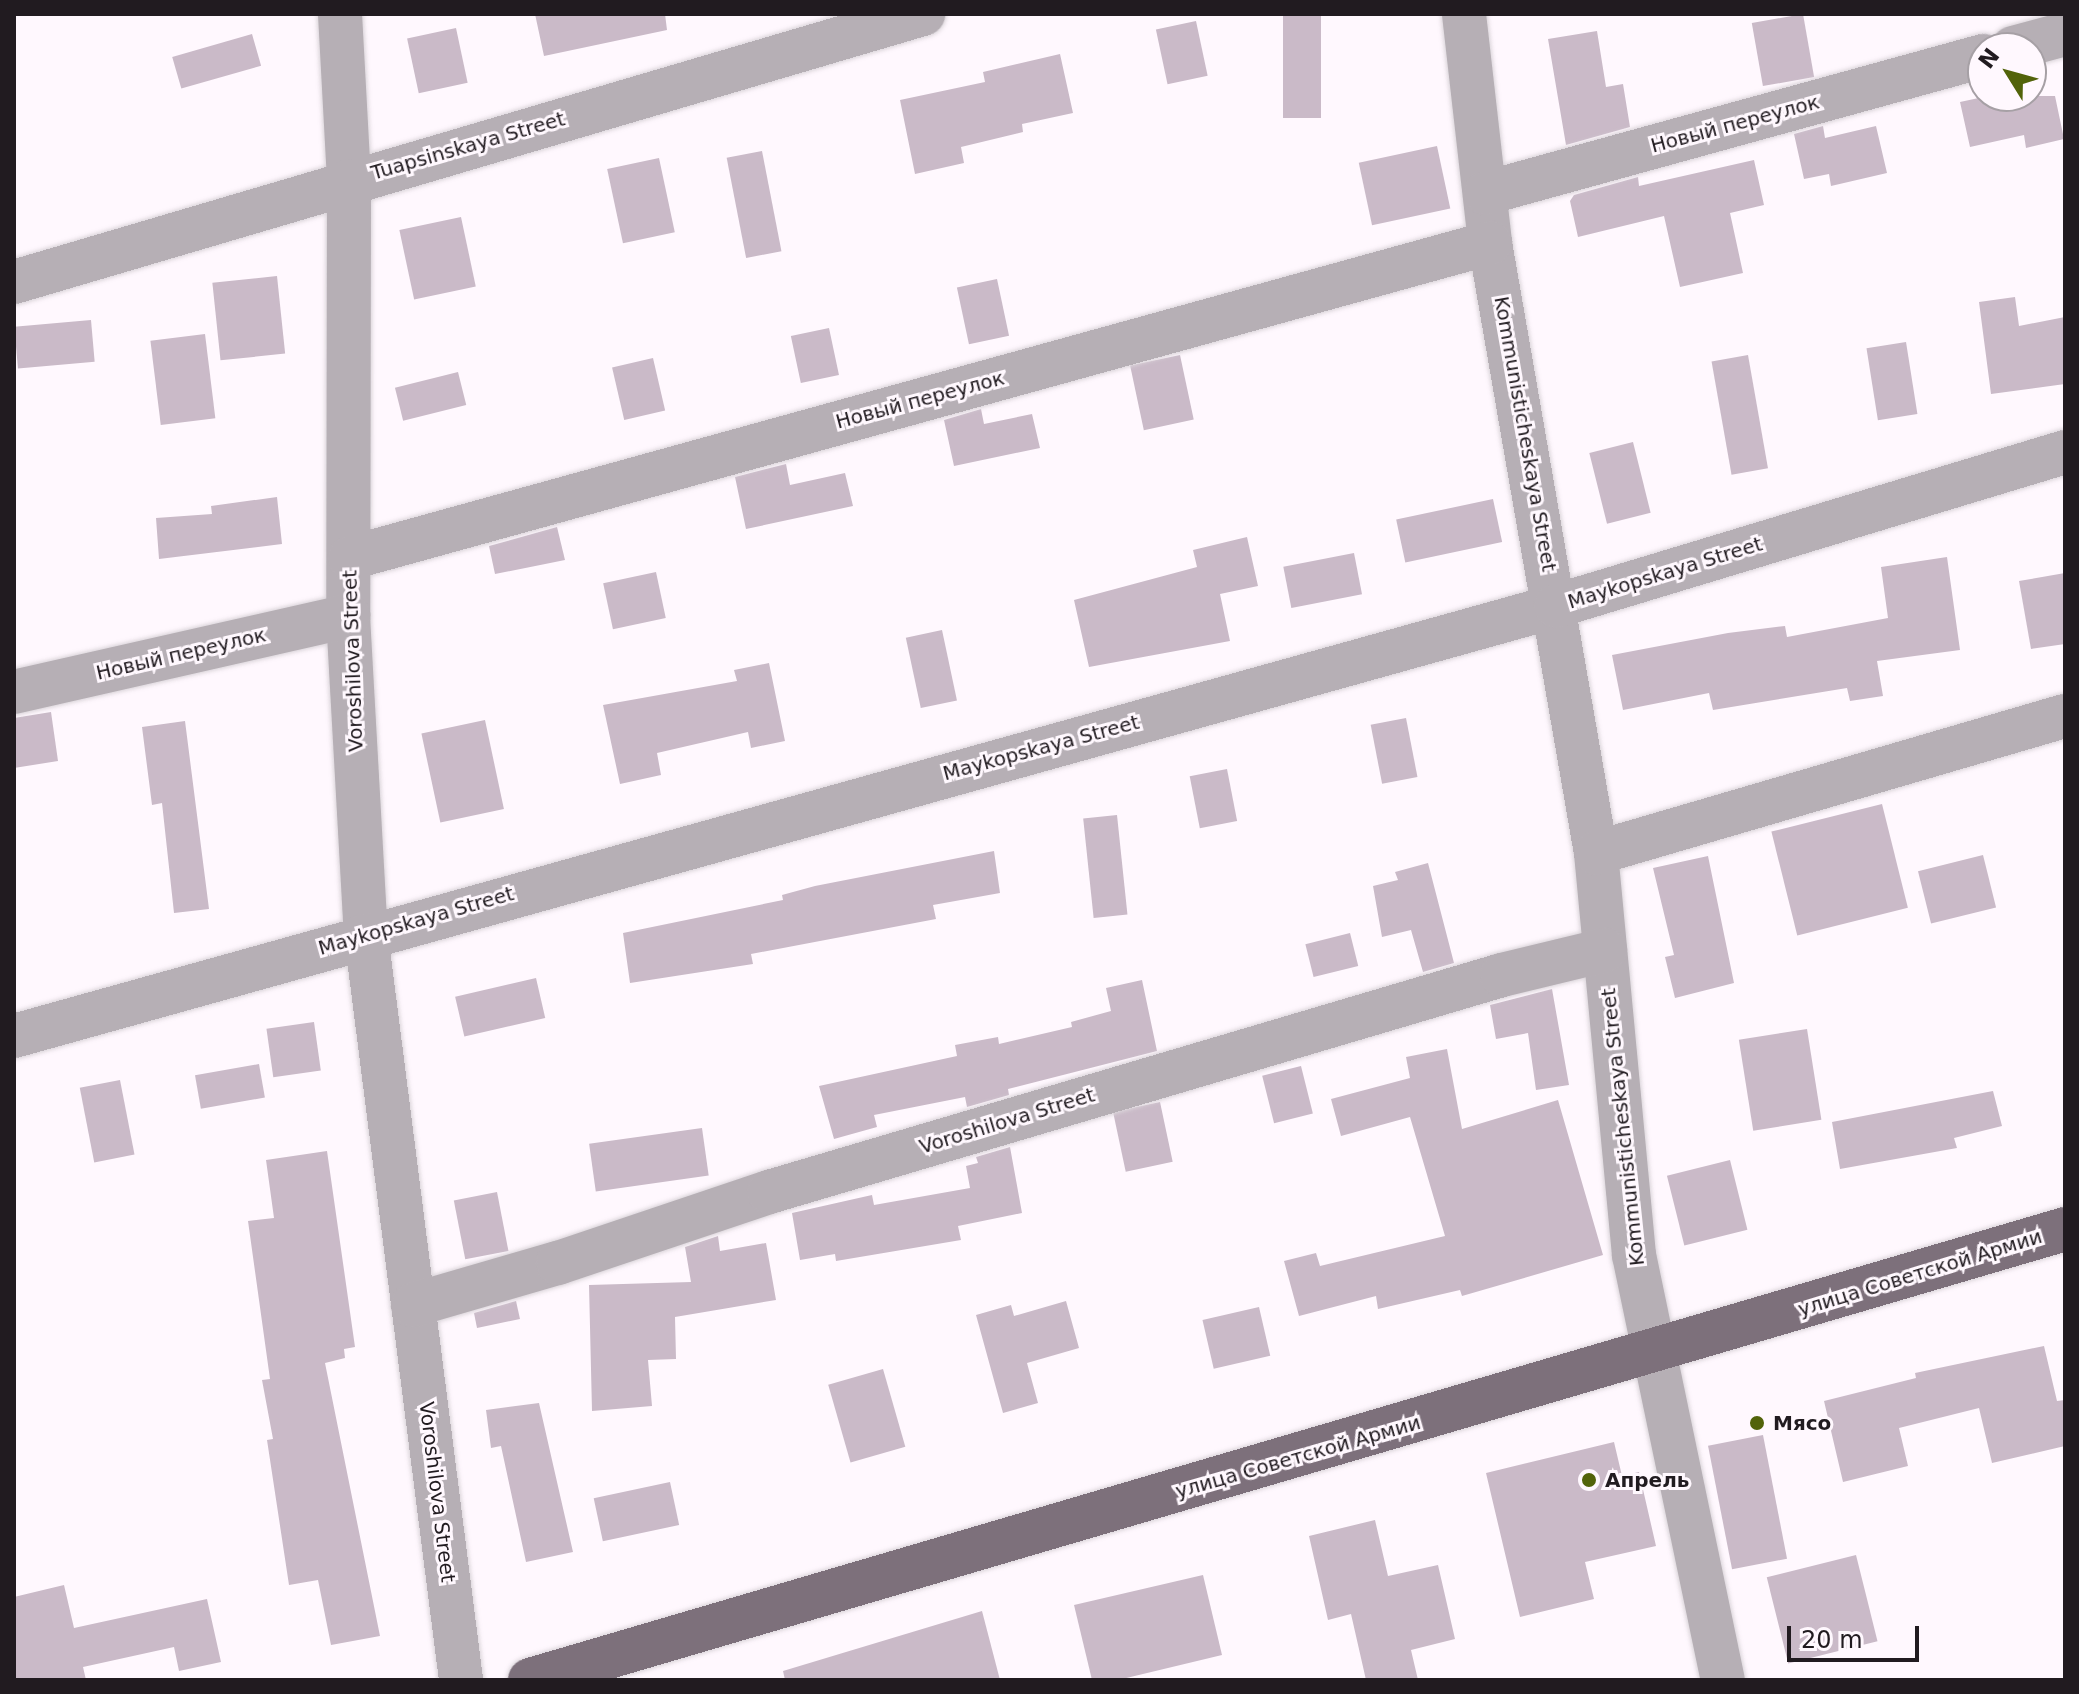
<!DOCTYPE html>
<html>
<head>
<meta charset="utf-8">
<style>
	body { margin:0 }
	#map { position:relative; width:2079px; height:1694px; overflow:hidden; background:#fff8fe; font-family:"DejaVu Sans",sans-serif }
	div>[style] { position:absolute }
	.building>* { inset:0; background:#cabac8; transform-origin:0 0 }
	.roads { filter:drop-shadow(0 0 2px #dbd5da) drop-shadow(0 0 2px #dbd5da) }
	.minor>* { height:44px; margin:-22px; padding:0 22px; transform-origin:22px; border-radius:22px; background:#b6afb5 }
	.major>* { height:44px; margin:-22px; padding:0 22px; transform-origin:22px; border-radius:22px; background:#7d707b }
	.dots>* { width:22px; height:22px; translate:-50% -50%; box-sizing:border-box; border:4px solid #fff8fe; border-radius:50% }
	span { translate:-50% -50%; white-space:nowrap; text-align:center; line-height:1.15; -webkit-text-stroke:6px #fff8fe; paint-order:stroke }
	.street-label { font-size:20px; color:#211b20 }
	.poi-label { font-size:20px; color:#211b20; font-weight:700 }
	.left { translate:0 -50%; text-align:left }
	.frame { position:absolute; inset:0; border:16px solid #211b20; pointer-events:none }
	.north { position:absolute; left:1967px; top:32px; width:80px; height:80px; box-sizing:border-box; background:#fff8fe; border:2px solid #a6a0a5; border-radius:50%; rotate:307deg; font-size:22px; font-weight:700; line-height:32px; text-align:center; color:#211b20 }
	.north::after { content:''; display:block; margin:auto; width:28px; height:36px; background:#52630a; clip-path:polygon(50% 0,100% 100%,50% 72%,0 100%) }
	.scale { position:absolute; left:1787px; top:1626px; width:132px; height:36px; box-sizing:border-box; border:4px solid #211b20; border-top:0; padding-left:10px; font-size:24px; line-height:28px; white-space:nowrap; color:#211b20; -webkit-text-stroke:6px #fff8fe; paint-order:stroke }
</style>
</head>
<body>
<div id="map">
	<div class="building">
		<i style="clip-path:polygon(535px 14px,665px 14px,667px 30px,544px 56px)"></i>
		<i style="left:1283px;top:14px;width:38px;height:104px"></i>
		<i style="left:1803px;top:14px;width:64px;height:52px;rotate:80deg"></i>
		<i style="left:1196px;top:21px;width:56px;height:41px;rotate:78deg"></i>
		<i style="left:456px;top:28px;width:56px;height:50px;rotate:78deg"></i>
		<i style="clip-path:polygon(1597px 31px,1606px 87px,1623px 84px,1630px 127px,1566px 145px,1548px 39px)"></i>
		<i style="left:252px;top:34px;width:33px;height:83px;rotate:74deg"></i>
		<i style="clip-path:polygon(1060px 54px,1073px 113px,1022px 124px,1023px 132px,961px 147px,964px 163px,915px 174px,900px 100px,985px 82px,983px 72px)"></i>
		<i style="clip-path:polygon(1988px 96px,2055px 96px,2064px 139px,2026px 148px,2024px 135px,1970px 147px,1960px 102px)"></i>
		<i style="clip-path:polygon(1823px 126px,1825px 138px,1876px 126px,1887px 173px,1831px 186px,1829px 174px,1804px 179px,1794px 134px)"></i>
		<i style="left:1437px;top:146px;width:64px;height:80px;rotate:78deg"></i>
		<i style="left:762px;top:151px;width:102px;height:36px;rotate:79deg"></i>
		<i style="left:659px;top:158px;width:76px;height:53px;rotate:78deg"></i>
		<i style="clip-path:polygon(1754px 160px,1764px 205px,1730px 213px,1743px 273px,1680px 287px,1664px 216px,1578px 237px,1570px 201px,1574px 195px,1638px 177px,1639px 186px)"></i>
		<i style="left:461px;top:217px;width:71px;height:63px;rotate:78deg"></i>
		<i style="left:277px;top:276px;width:78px;height:65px;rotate:84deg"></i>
		<i style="left:997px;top:279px;width:58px;height:41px;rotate:78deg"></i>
		<i style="clip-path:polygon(2015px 297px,2019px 326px,2065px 317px,2065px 384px,1991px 394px,1979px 302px)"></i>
		<i style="left:91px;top:320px;width:42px;height:77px;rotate:85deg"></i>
		<i style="left:829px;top:328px;width:48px;height:39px;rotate:78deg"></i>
		<i style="left:205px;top:334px;width:85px;height:55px;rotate:83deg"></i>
		<i style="left:1906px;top:342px;width:73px;height:40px;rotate:81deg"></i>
		<i style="left:1180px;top:355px;width:66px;height:51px;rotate:78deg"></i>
		<i style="left:1748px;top:355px;width:115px;height:37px;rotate:80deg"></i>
		<i style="left:653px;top:358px;width:54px;height:42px;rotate:77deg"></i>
		<i style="left:458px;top:372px;width:34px;height:65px;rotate:76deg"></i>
		<i style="clip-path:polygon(981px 409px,984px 424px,1032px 414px,1040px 448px,954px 466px,944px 420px)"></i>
		<i style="left:1633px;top:442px;width:73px;height:45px;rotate:76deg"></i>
		<i style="clip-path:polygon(786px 464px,790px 485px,845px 473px,853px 506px,746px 529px,735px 477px)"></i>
		<i style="clip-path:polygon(277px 497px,282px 544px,159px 559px,156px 518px,212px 514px,211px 506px)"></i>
		<i style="left:1493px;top:499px;width:44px;height:99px;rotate:78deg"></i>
		<i style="clip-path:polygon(557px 527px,565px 560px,495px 574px,489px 546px)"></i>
		<i style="clip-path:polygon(1247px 537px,1258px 586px,1220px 594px,1230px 641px,1089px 667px,1074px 600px,1197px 567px,1193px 550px)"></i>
		<i style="left:1354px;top:553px;width:42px;height:72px;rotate:79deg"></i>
		<i style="clip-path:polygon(1947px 557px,1960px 650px,1877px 661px,1883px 696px,1850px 701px,1847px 688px,1713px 710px,1709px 693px,1623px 710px,1612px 655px,1728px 633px,1785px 626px,1787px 637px,1888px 618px,1881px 567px)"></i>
		<i style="left:656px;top:572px;width:47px;height:54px;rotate:78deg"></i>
		<i style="clip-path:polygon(2065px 573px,2065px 644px,2031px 649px,2019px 581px)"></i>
		<i style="left:942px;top:630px;width:72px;height:37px;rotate:78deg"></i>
		<i style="clip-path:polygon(769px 663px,785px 741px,751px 748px,748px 732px,657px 753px,661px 775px,620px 784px,603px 705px,737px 681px,734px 670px)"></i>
		<i style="clip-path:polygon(51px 712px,58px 761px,14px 768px,14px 718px)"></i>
		<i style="left:1406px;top:718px;width:60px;height:36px;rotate:79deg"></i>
		<i style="left:485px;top:720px;width:91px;height:65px;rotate:78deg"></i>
		<i style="clip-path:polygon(185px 721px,209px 909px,174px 913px,162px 803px,152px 805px,142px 727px)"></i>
		<i style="left:1227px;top:769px;width:53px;height:38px;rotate:79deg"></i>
		<i style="left:1882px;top:804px;width:107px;height:114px;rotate:76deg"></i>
		<i style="left:1117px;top:815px;width:100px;height:34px;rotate:84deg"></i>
		<i style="clip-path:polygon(994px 851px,1000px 893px,933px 905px,936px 919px,751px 954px,753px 964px,630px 983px,623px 933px,783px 900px,782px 895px,815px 886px)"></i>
		<i style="left:1983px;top:855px;width:54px;height:67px;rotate:76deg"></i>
		<i style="clip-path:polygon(1708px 856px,1734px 983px,1675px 998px,1665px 957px,1674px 955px,1653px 868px)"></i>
		<i style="clip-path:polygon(1428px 863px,1454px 963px,1423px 972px,1411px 930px,1382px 937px,1373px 886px,1398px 880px,1395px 872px)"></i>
		<i style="left:1350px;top:933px;width:34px;height:46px;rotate:76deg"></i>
		<i style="left:536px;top:978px;width:41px;height:83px;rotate:77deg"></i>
		<i style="clip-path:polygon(1142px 980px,1157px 1051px,1008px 1089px,1009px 1095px,967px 1107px,965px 1097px,874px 1115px,877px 1127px,834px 1139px,819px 1086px,957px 1056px,955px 1045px,998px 1037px,999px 1044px,1072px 1027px,1071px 1022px,1111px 1011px,1106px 988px)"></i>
		<i style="clip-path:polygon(1552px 989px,1569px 1085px,1536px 1090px,1528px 1033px,1496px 1039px,1490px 1005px)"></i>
		<i style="left:314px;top:1022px;width:49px;height:48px;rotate:82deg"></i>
		<i style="left:1807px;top:1029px;width:92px;height:69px;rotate:81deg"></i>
		<i style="clip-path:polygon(1447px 1049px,1462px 1129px,1558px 1100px,1603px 1255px,1462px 1296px,1460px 1290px,1378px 1309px,1376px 1296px,1299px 1316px,1284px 1261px,1316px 1253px,1320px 1266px,1445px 1236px,1410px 1117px,1341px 1136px,1331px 1099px,1410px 1078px,1406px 1057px)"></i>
		<i style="left:259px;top:1064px;width:34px;height:65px;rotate:80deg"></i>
		<i style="left:1301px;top:1066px;width:49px;height:40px;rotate:76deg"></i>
		<i style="left:120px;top:1080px;width:76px;height:41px;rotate:79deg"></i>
		<i style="clip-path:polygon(1993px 1091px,2002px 1126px,1954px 1138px,1957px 1148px,1840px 1169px,1832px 1122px)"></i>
		<i style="left:1160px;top:1102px;width:61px;height:48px;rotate:78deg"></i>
		<i style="left:702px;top:1128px;width:48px;height:114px;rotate:82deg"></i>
		<i style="clip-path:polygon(1010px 1147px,1022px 1213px,958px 1226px,961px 1240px,836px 1261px,835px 1254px,800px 1260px,792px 1213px,872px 1195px,874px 1205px,970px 1188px,966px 1166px,978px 1163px,976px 1157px)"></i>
		<i style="clip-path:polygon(327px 1151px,355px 1347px,344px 1349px,345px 1358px,325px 1363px,380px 1636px,331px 1645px,318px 1580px,289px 1585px,267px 1440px,273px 1439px,262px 1380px,270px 1379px,248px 1221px,274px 1218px,266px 1160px)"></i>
		<i style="left:1730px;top:1160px;width:72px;height:65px;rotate:76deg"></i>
		<i style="left:497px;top:1192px;width:60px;height:44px;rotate:79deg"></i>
		<i style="clip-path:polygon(718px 1236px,720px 1251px,766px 1243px,776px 1300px,675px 1317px,676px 1359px,648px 1360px,652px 1406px,592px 1411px,589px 1285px,691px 1282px,685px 1247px)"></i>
		<i style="clip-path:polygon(516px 1301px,520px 1319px,477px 1328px,474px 1313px)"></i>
		<i style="clip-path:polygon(1066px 1301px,1079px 1348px,1027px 1363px,1038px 1403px,1003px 1413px,976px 1315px,1011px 1305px,1014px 1316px)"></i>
		<i style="left:1259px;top:1307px;width:50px;height:58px;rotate:77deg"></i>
		<i style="clip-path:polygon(2044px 1346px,2057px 1401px,2065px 1400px,2065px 1446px,1992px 1463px,1979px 1408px,1899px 1428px,1908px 1466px,1843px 1482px,1824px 1401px,1916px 1378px,1915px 1373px)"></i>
		<i style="left:883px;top:1369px;width:81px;height:57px;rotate:74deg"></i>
		<i style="clip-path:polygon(539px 1403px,573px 1552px,526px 1562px,501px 1446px,491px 1448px,486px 1410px)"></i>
		<i style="left:1763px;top:1435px;width:126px;height:56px;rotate:79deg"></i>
		<i style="clip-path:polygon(1614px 1442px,1622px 1476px,1639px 1472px,1656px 1546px,1585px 1562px,1594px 1599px,1520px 1617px,1486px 1473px)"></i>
		<i style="left:670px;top:1482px;width:44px;height:78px;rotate:78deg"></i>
		<i style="clip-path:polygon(1375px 1520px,1388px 1576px,1438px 1565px,1455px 1639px,1411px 1650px,1418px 1680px,1366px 1680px,1351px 1614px,1328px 1620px,1309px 1536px)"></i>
		<i style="left:1856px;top:1555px;width:89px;height:92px;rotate:76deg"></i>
		<i style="clip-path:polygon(1203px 1575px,1222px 1655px,1118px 1680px,1092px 1680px,1074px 1605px)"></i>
		<i style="clip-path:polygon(64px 1585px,74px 1628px,207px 1599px,221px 1662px,179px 1671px,174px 1647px,83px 1667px,86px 1680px,14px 1680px,14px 1597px)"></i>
		<i style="clip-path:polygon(982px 1611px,1000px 1680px,785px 1680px,783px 1671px)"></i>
	</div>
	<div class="roads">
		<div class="minor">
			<i style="left:340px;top:14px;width:167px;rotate:86.9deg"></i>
			<i style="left:349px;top:181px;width:435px;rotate:90.1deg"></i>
			<i style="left:348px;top:616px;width:320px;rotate:86.8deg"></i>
			<i style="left:366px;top:935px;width:751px;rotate:82.73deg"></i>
			<i style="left:1464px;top:14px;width:230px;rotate:83.5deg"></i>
			<i style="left:1490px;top:243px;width:619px;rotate:80.14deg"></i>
			<i style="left:1596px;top:853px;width:404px;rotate:84.6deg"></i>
			<i style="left:1634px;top:1255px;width:434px;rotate:78.2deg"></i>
			<i style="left:2013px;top:48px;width:54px;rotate:-15.1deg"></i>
			<i style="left:1486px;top:193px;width:516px;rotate:-15.41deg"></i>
			<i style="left:14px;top:282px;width:948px;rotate:-16.43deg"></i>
			<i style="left:350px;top:558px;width:1183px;rotate:-15.45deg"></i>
			<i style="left:14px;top:692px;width:343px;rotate:-12.8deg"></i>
			<i style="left:1596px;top:853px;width:489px;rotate:-16.3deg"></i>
			<i style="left:14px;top:1036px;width:1601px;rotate:-15.58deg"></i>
			<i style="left:1556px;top:606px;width:532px;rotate:-16.83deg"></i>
			<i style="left:413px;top:1305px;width:151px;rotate:-16.2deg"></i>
			<i style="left:558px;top:1263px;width:223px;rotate:-18.6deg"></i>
			<i style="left:769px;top:1192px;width:764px;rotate:-16.49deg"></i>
			<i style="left:1502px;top:975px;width:106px;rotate:-13.6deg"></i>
		</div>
		<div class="major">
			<i style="left:530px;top:1680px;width:1600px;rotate:-16.37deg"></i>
		</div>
	</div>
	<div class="dots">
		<i style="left:1757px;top:1423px;background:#52630a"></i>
		<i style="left:1589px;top:1480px;background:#52630a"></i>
	</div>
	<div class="street-label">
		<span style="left:1735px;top:124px;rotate:-15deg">Новый переулок</span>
		<span style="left:468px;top:146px;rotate:-16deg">Tuapsinskaya Street</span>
		<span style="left:920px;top:400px;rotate:-15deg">Новый переулок</span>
		<span style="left:1525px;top:434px;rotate:80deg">Kommunisticheskaya Street</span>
		<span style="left:1665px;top:573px;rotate:-17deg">Maykopskaya Street</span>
		<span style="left:181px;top:654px;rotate:-13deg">Новый переулок</span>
		<span style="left:353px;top:661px;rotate:-92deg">Voroshilova Street</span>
		<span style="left:1041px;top:748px;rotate:-15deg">Maykopskaya Street</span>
		<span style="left:416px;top:921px;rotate:-16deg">Maykopskaya Street</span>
		<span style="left:1007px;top:1121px;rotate:-17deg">Voroshilova Street</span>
		<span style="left:1623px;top:1127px;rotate:-96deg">Kommunisticheskaya Street</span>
		<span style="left:1920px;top:1273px;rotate:-17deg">улица Советской Армии</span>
		<span style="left:1298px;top:1457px;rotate:-16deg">улица Советской Армии</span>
		<span style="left:437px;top:1492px;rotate:83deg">Voroshilova Street</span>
	</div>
	<div class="poi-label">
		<span class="left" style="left:1773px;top:1423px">Мясо</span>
		<span class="left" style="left:1605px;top:1480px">Апрель</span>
	</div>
	<div class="frame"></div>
	<div class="north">N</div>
	<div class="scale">20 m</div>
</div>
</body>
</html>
